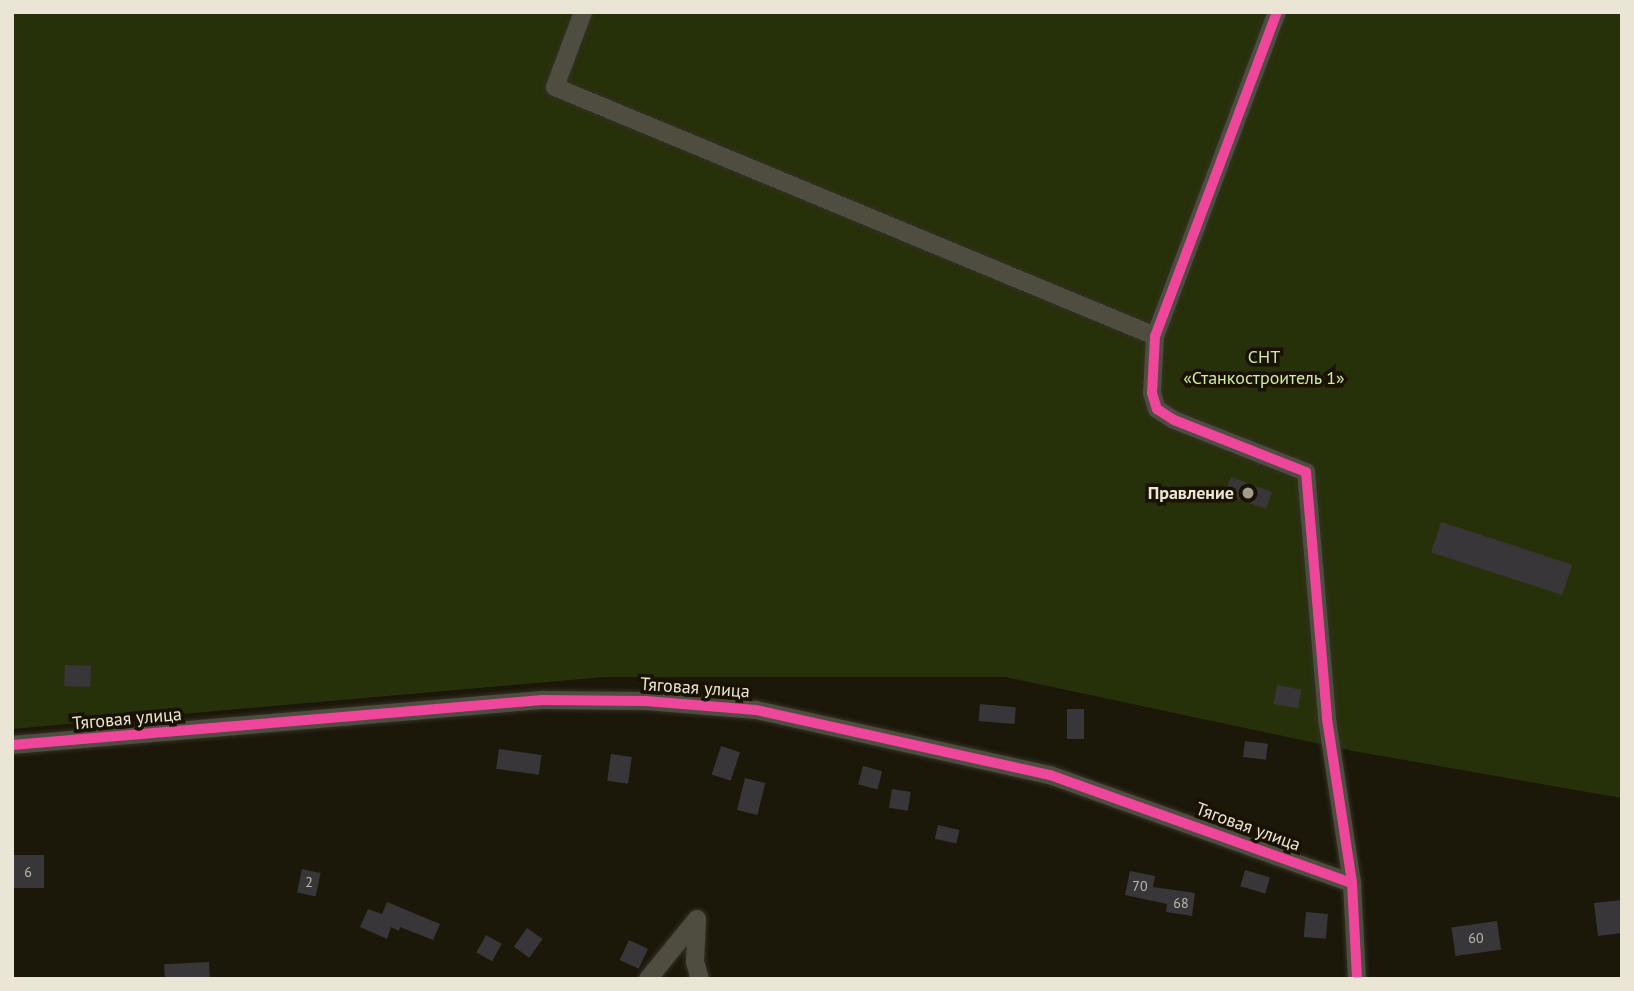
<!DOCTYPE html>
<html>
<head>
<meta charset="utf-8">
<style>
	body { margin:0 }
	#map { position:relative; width:1634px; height:991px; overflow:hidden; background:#1b1709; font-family:"PT Sans",sans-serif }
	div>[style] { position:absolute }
	.green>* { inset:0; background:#273109 }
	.building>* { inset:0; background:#383638; transform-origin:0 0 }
	.roads { filter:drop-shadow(0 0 2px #343027) drop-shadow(0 0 2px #343027) }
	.minor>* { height:18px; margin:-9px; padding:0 9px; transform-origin:9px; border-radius:9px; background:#4f4c40 }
	.cycleway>* { height:10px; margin:-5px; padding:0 5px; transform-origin:5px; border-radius:5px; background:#ed469a }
	.dots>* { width:19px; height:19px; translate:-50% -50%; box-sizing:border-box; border:4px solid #1a1200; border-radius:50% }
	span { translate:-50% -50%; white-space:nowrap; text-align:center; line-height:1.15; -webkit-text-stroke:7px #1a1200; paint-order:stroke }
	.number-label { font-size:14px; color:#beb9ae }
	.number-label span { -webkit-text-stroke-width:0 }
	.park-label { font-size:18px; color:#d1eba1 }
	.poi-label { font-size:18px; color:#eae5d5; font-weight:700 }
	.right { translate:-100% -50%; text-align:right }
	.street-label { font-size:18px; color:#eae5d5 }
	.frame { position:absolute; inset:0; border:14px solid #eae5d5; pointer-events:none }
</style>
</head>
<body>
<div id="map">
	<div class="green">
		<i style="clip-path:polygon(12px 12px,1622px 12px,1622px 798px,1353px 751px,1005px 677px,605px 677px,12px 729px)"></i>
	</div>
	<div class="building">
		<i style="left:1231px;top:477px;width:44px;height:18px;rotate:20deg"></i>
		<i style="left:1441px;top:522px;width:138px;height:32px;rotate:18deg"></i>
		<i style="left:65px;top:665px;width:26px;height:21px;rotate:2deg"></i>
		<i style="left:1277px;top:685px;width:25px;height:19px;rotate:11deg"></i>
		<i style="left:980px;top:704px;width:36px;height:17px;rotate:5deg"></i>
		<i style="left:1067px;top:709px;width:17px;height:30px"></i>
		<i style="left:1245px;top:741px;width:23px;height:16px;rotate:7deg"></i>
		<i style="left:721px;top:746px;width:20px;height:30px;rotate:18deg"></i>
		<i style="left:499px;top:749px;width:43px;height:20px;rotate:8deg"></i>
		<i style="left:611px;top:754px;width:21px;height:27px;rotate:8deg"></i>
		<i style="left:863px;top:766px;width:20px;height:19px;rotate:15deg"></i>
		<i style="left:745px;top:778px;width:21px;height:33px;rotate:14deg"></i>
		<i style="left:892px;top:789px;width:19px;height:19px;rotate:9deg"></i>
		<i style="left:938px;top:825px;width:22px;height:14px;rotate:13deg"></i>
		<i style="left:12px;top:855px;width:32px;height:33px"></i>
		<i style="left:302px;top:869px;width:19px;height:24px;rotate:12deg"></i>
		<i style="left:1245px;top:870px;width:26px;height:17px;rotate:16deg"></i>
		<i style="clip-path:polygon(1130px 871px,1155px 876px,1153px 887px,1195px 893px,1192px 916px,1166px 912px,1167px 904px,1125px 895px)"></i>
		<i style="clip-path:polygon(1622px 900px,1622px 933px,1598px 936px,1594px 903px)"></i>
		<i style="clip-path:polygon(387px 902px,440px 924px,433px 940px,400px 927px,399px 931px,391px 927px,387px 939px,360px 927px,368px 909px,382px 914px)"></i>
		<i style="left:1306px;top:912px;width:22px;height:25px;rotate:5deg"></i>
		<i style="left:1497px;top:921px;width:29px;height:46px;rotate:82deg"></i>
		<i style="left:527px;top:928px;width:19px;height:23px;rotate:35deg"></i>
		<i style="left:486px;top:935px;width:18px;height:20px;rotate:29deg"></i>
		<i style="left:629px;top:940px;width:21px;height:22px;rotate:25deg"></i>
		<i style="left:209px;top:962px;width:17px;height:45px;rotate:87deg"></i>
	</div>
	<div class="roads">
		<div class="minor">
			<i style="left:583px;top:12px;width:80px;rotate:110.5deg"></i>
			<i style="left:555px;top:87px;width:650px;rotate:22.54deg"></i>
			<i style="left:1277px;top:12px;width:346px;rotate:110.6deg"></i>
			<i style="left:1155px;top:336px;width:57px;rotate:93deg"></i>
			<i style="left:1152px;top:393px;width:17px;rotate:73deg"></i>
			<i style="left:1157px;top:409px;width:20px;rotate:33deg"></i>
			<i style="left:1174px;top:420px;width:142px;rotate:21.5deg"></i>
			<i style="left:1306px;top:472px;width:248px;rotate:85.1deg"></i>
			<i style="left:1327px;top:719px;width:166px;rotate:81.3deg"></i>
			<i style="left:1352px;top:883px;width:96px;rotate:87deg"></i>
			<i style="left:12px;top:745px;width:532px;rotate:-4.85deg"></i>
			<i style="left:542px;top:700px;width:104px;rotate:0.6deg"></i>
			<i style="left:646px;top:701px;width:110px;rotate:4.7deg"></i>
			<i style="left:756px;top:710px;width:301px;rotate:12.5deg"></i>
			<i style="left:1050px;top:775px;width:321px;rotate:19.7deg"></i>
			<i style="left:697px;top:919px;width:43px;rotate:92.7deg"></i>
			<i style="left:695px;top:962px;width:18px;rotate:74deg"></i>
			<i style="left:648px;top:979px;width:77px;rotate:-50.8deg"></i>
		</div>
	</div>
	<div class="cycleway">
		<i style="left:1277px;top:12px;width:346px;rotate:110.6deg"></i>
		<i style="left:1155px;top:336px;width:57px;rotate:93deg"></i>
		<i style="left:1152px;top:393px;width:17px;rotate:73deg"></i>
		<i style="left:1157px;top:409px;width:20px;rotate:33deg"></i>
		<i style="left:1174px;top:420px;width:142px;rotate:21.5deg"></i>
		<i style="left:1306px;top:472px;width:248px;rotate:85.1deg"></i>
		<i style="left:1327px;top:719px;width:166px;rotate:81.3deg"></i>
		<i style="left:1352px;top:883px;width:96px;rotate:87deg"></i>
		<i style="left:12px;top:745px;width:532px;rotate:-4.85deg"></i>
		<i style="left:542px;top:700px;width:104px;rotate:0.6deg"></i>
		<i style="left:646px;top:701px;width:110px;rotate:4.7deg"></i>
		<i style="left:756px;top:710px;width:301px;rotate:12.5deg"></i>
		<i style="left:1050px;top:775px;width:321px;rotate:19.7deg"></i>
	</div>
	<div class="dots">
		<i style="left:1248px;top:493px;background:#a29d8e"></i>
	</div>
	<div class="number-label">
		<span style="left:28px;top:872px">6</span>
		<span style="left:309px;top:882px">2</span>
		<span style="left:1140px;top:886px">70</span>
		<span style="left:1181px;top:903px">68</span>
		<span style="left:1476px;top:938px">60</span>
	</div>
	<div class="park-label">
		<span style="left:1264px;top:368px">СНТ<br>«Станкостроитель 1»</span>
	</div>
	<div class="poi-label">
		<span class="right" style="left:1234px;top:493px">Правление</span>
	</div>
	<div class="street-label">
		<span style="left:695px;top:688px;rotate:4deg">Тяговая улица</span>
		<span style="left:127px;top:719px;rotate:-5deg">Тяговая улица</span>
		<span style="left:1248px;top:827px;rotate:20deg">Тяговая улица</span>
	</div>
	<div class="frame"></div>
</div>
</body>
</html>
